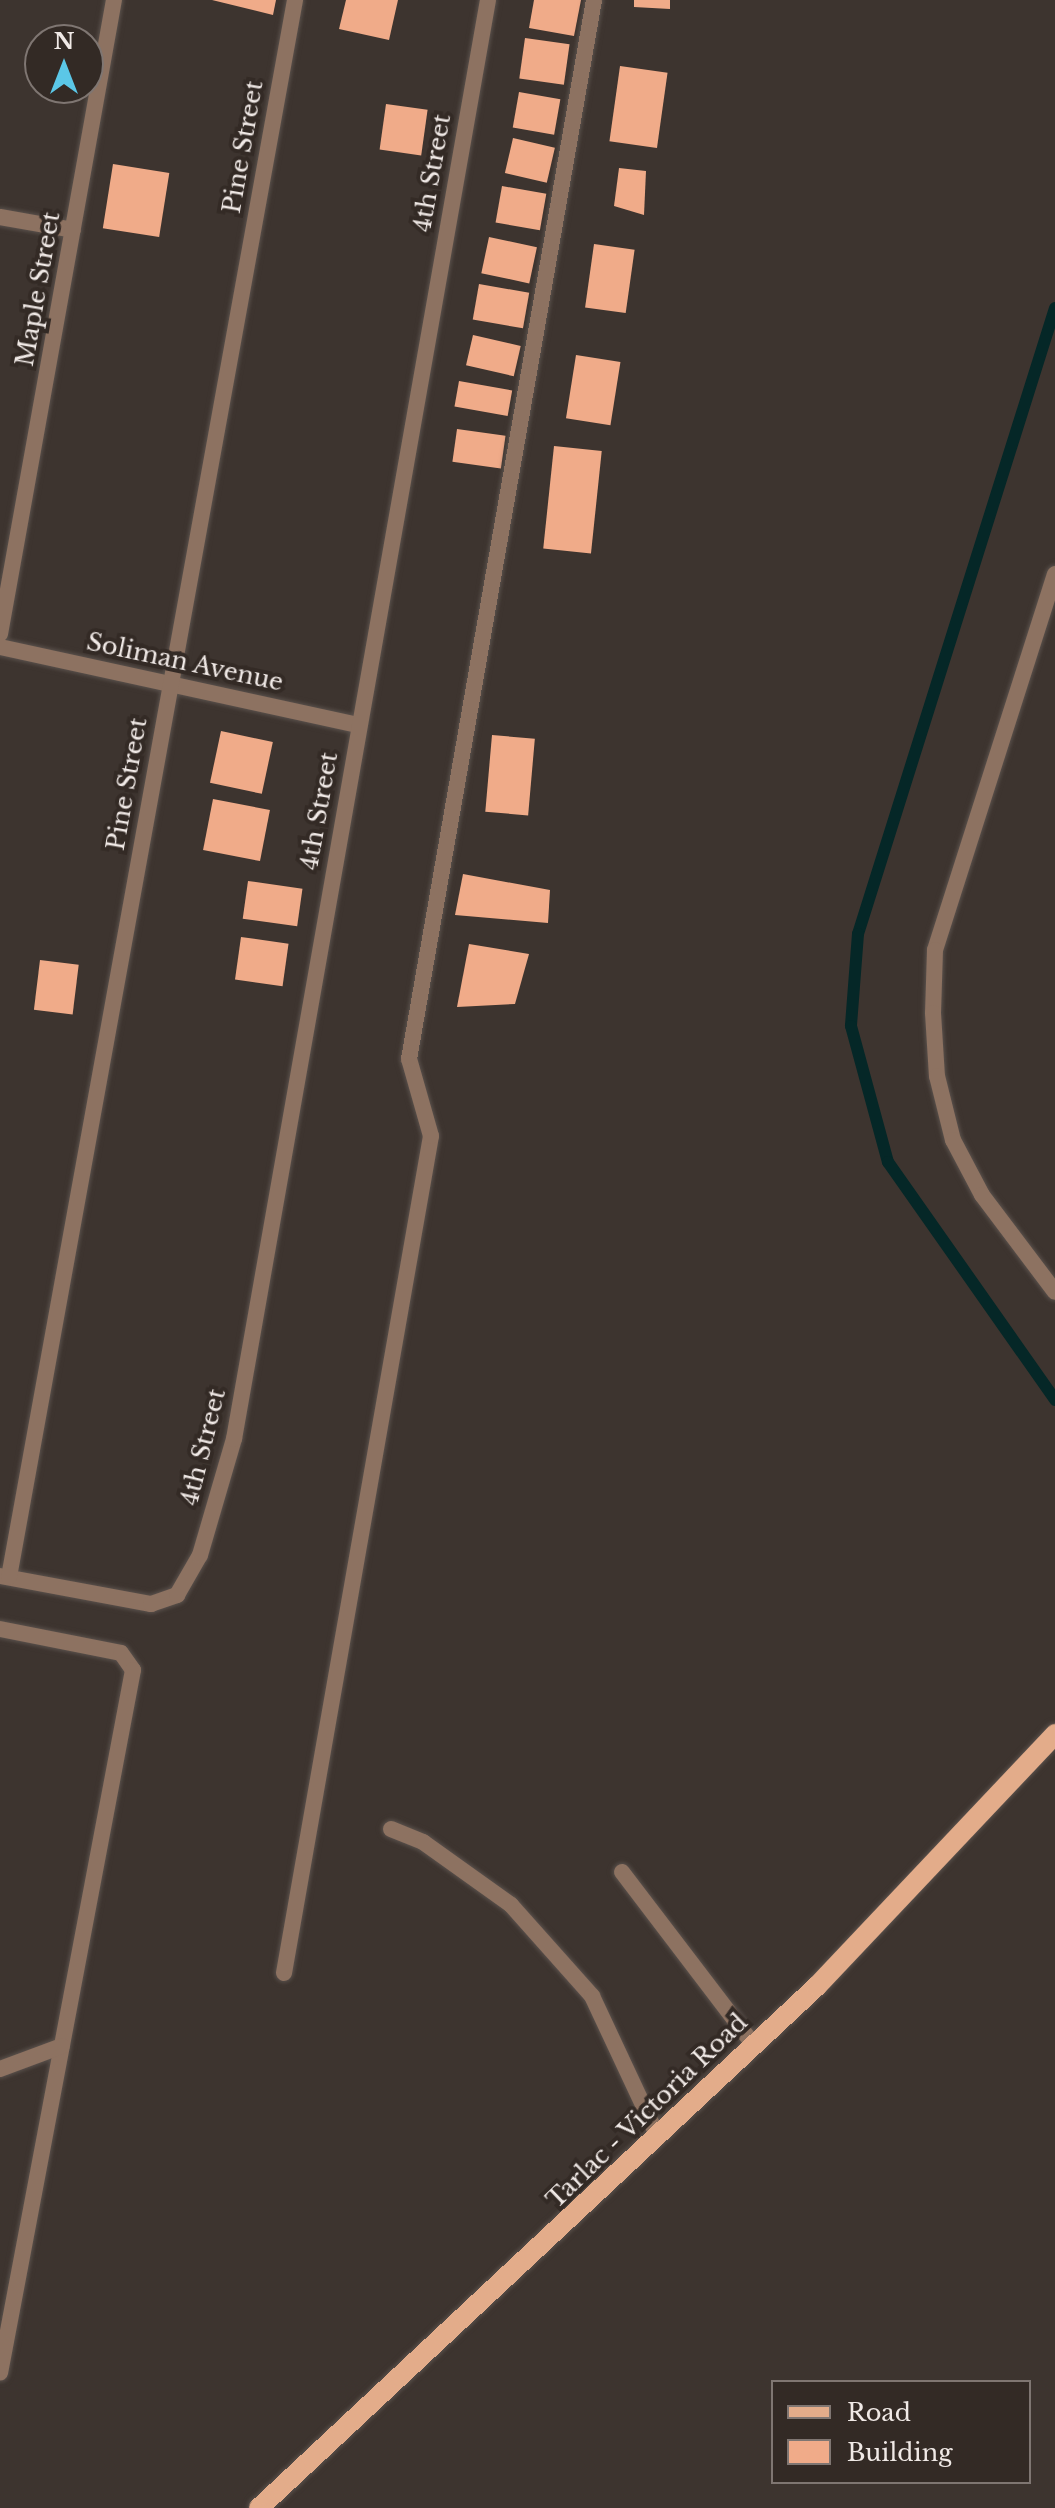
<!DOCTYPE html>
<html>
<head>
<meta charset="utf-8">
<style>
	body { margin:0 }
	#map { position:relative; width:1055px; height:2508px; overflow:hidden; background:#3d342f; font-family:"Libre Baskerville",serif }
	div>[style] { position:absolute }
	.stream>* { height:12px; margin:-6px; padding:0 6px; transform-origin:6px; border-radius:6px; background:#052727 }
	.building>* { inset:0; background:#f0ab89; transform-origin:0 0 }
	.roads { filter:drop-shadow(0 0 2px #5a514c) drop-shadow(0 0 2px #5a514c) }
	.service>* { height:16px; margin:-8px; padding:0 8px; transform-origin:8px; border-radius:8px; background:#8d7261 }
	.minor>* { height:16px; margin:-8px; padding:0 8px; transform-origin:8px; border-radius:8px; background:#8d7261 }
	.primary>* { height:20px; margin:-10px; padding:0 10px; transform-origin:10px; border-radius:10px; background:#e3ac8a }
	span { translate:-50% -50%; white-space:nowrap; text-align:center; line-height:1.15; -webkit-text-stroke:8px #332a25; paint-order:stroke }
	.street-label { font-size:24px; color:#f0e9e6 }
	.legend { position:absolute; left:771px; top:2380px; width:260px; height:104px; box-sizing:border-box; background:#332a25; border:2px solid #7f7672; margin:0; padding:10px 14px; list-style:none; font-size:24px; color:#f0e9e6 }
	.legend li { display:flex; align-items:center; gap:16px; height:40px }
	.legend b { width:40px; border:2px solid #7f7672 }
	.north { position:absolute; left:24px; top:24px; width:80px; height:80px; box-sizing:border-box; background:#332a25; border:2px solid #7f7672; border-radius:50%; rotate:0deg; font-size:22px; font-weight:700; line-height:32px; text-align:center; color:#f0e9e6 }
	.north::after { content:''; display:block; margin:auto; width:28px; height:36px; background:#5bc7e7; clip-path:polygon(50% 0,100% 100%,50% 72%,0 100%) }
</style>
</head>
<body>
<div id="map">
	<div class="stream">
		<i style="left:1055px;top:308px;width:656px;rotate:107.47deg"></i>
		<i style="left:858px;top:934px;width:92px;rotate:94.4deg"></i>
		<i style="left:851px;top:1026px;width:141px;rotate:74.8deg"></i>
		<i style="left:888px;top:1162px;width:291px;rotate:54.9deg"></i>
	</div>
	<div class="building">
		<i style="clip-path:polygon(212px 0,276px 0,273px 15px)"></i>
		<i style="clip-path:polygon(346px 0,398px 0,389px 40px,339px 29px)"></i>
		<i style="clip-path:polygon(534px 0,581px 0,574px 36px,529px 28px)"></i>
		<i style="clip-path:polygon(634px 0,670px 0,670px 9px,634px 7px)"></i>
		<i style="left:525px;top:38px;width:45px;height:41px;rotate:8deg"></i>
		<i style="left:620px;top:66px;width:48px;height:76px;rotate:8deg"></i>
		<i style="left:519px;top:92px;width:42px;height:36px;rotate:10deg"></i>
		<i style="left:386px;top:104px;width:42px;height:46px;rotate:8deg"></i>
		<i style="left:513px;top:138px;width:43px;height:36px;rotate:13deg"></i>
		<i style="left:113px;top:164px;width:57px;height:65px;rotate:9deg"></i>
		<i style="clip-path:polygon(619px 168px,646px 171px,644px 215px,614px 206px)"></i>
		<i style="left:502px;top:186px;width:45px;height:37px;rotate:10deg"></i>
		<i style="left:489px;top:237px;width:49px;height:37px;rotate:12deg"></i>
		<i style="left:594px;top:244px;width:41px;height:64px;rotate:8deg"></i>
		<i style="left:479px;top:284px;width:51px;height:36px;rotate:10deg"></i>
		<i style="left:473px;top:335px;width:49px;height:31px;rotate:13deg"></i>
		<i style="left:576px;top:355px;width:45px;height:64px;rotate:9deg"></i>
		<i style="left:459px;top:381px;width:54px;height:26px;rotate:10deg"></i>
		<i style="left:457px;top:429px;width:49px;height:33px;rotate:8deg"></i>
		<i style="left:554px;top:446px;width:48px;height:103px;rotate:6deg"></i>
		<i style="left:221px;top:731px;width:53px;height:53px;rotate:12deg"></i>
		<i style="left:492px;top:735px;width:43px;height:77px;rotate:5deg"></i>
		<i style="left:213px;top:799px;width:58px;height:52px;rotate:11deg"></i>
		<i style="clip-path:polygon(463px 874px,550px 890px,548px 923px,455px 915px)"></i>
		<i style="left:248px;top:881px;width:55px;height:38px;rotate:8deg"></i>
		<i style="left:241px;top:937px;width:48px;height:43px;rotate:8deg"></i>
		<i style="clip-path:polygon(469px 944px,529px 954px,515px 1004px,457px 1007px)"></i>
		<i style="left:40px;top:960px;width:39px;height:50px;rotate:7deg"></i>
	</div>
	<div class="roads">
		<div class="service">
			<i style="left:391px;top:1829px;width:35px;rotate:22deg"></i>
			<i style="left:423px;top:1842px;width:108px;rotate:35.6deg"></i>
			<i style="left:511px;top:1905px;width:122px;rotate:48.3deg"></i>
			<i style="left:592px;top:1996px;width:156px;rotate:64.9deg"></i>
			<i style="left:622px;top:1872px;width:218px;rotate:52.7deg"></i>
		</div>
		<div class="minor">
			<i style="left:0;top:217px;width:74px;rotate:10.1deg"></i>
			<i style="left:1055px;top:574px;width:395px;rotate:107.7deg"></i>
			<i style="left:935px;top:950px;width:63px;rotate:91.8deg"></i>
			<i style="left:933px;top:1013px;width:63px;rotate:86.4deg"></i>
			<i style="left:937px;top:1076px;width:66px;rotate:76deg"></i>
			<i style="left:953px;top:1140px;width:62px;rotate:62.2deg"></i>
			<i style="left:982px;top:1195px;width:121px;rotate:53deg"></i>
			<i style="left:0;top:634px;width:644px;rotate:-79.81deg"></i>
			<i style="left:0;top:647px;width:367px;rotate:12.3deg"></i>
			<i style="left:0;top:1576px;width:154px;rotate:10.5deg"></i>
			<i style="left:151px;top:1604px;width:28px;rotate:-19deg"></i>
			<i style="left:177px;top:1595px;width:46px;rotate:-60.1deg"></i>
			<i style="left:200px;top:1555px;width:121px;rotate:-73.7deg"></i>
			<i style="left:234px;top:1439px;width:1461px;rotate:-79.99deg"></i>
			<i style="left:9px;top:1577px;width:1603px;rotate:-79.72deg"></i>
			<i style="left:0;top:1629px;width:123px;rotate:11.2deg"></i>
			<i style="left:121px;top:1653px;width:21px;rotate:55deg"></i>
			<i style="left:133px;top:1670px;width:715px;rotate:100.71deg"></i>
			<i style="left:284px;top:1973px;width:850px;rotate:-80.04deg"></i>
			<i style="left:431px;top:1136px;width:80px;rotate:-105.9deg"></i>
			<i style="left:409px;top:1059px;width:1075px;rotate:-80.09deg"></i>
			<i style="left:0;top:2069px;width:66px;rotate:-20.4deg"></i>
		</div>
		<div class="primary">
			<i style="left:259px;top:2508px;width:764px;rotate:-43.09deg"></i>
			<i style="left:817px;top:1986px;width:347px;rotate:-46.6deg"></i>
		</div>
	</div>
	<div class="street-label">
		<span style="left:243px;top:147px;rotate:-80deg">Pine Street</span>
		<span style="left:432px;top:173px;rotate:-80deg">4th Street</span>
		<span style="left:38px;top:289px;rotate:-80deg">Maple Street</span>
		<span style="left:185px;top:662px;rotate:12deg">Soliman Avenue</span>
		<span style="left:127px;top:784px;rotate:-80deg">Pine Street</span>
		<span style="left:319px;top:811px;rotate:-80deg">4th Street</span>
		<span style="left:203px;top:1447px;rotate:-76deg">4th Street</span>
		<span style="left:647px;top:2111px;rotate:-44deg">Tarlac - Victoria Road</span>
	</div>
	<ul class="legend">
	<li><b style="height:10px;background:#e3ac8a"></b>Road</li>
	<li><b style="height:22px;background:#f0ab89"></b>Building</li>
	</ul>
	<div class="north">N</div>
</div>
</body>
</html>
